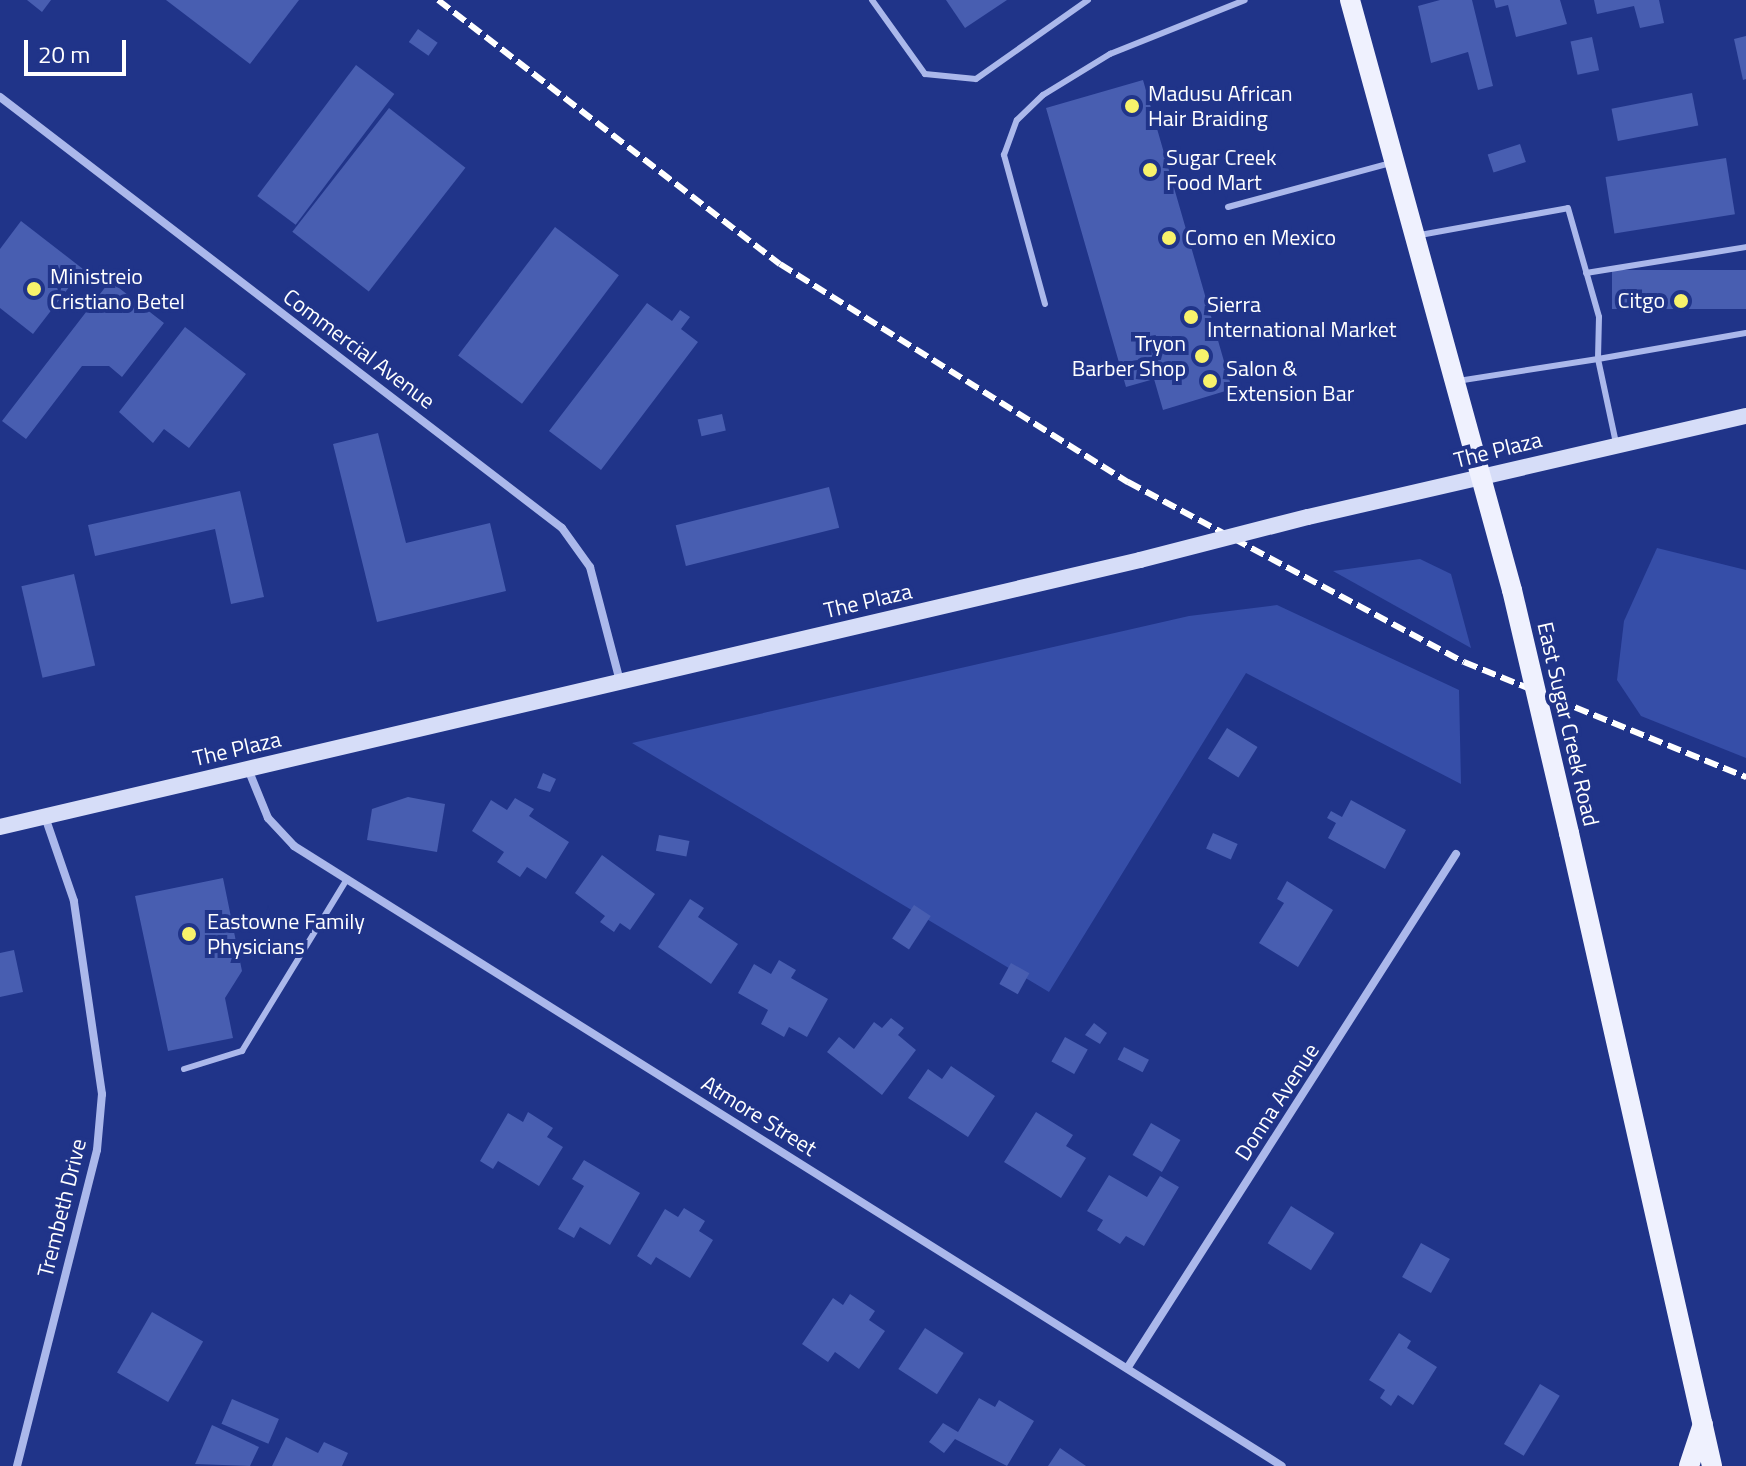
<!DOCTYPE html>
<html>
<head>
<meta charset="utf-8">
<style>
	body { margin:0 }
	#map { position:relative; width:1746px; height:1466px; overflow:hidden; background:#203489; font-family:"Titillium Web",sans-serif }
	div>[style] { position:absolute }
	.green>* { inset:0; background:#364ea8 }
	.building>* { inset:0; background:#485eb1; transform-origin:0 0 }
	.lane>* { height:6px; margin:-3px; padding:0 3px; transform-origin:3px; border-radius:3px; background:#abb8eb }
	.street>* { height:8px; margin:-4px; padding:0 4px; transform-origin:4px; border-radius:4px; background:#abb8eb }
	.secondary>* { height:16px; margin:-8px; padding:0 8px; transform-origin:8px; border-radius:8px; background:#d6ddf8 }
	.primary>* { height:20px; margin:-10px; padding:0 10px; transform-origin:10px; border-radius:10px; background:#eff1fe }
	.rail>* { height:6px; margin-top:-3px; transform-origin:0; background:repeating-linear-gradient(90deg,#fff 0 14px,transparent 0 20px) }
	.secondary-bridge>* { height:16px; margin:-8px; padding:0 8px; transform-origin:8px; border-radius:8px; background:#d6ddf8 }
	.primary-bridge>* { height:20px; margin:-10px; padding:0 10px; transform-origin:10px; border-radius:10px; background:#eff1fe }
	.dots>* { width:22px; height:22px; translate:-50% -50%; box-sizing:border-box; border:4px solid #203489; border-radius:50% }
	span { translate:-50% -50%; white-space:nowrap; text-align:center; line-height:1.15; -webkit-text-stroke:8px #203489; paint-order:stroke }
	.poi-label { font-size:22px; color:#fff }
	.left { translate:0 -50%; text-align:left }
	.right { translate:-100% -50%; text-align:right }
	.street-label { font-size:22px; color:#fff }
	.scale { position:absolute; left:24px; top:40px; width:102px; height:36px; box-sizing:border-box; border:4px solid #fff; border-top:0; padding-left:10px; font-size:24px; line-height:28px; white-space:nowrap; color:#fff; -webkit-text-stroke:6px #203489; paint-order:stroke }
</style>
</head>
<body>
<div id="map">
	<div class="green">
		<i style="clip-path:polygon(1657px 548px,1746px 570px,1746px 758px,1641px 716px,1617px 680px,1624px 621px)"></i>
		<i style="clip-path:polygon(1420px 559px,1451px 574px,1471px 648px,1333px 571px)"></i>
		<i style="clip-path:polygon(1277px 605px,1459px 690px,1461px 784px,1246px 673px,1049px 992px,632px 743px,1189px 616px)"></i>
	</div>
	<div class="building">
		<i style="clip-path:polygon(27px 0,51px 0,42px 12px)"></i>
		<i style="clip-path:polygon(166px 0,299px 0,250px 64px)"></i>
		<i style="clip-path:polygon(946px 0,1007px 0,965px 28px)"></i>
		<i style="clip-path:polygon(1440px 0,1472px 0,1493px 86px,1478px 90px,1468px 52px,1431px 63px,1418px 6px)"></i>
		<i style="clip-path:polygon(1494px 0,1560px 0,1567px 24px,1516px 37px,1508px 5px,1496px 8px)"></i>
		<i style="clip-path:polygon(1594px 0,1659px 0,1664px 23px,1640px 28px,1634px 6px,1597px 14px)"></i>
		<i style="left:418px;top:29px;width:24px;height:16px;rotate:35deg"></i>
		<i style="clip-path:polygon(1746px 36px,1746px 79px,1743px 80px,1734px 39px)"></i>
		<i style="left:1592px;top:37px;width:34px;height:22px;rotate:78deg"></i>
		<i style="left:356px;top:65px;width:48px;height:164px;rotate:37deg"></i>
		<i style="clip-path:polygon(1143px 80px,1232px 389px,1163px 410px,1154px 379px,1126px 387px,1046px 108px)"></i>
		<i style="left:1692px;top:93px;width:33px;height:82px;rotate:79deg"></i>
		<i style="left:389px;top:108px;width:97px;height:157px;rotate:38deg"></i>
		<i style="left:1520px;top:144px;width:19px;height:34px;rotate:72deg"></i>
		<i style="left:1726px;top:158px;width:57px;height:122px;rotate:81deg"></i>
		<i style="clip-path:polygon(21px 221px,83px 269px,33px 334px,0 308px,0 249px)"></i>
		<i style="left:555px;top:227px;width:80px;height:161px;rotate:37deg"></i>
		<i style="left:1746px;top:270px;width:39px;height:134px;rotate:90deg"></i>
		<i style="clip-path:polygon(110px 281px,164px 323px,122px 377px,109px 366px,82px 366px,26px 439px,2px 421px)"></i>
		<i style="clip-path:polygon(647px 303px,672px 321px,680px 310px,690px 317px,681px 329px,698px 342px,601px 470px,549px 431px)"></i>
		<i style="clip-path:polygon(185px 327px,246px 374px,189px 448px,164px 429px,153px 443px,119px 412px)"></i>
		<i style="left:722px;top:414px;width:17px;height:25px;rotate:77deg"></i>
		<i style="clip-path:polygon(378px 433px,406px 543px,490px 523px,506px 591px,377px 622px,333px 444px)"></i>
		<i style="left:829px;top:487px;width:42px;height:158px;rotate:76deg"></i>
		<i style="clip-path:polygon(240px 491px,264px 597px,231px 604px,215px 529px,95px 556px,88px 525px)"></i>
		<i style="left:74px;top:574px;width:94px;height:54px;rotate:77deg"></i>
		<i style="left:1227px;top:728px;width:36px;height:36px;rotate:32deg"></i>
		<i style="clip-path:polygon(543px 773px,556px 779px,550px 792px,537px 788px)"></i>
		<i style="clip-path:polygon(408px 797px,445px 804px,437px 852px,367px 840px,372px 809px)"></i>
		<i style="clip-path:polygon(515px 798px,534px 809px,529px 816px,569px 842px,546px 879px,527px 867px,520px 877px,497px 862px,504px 852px,472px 831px,491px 800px,507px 810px)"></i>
		<i style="clip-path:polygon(1351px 800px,1406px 830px,1385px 869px,1328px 838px,1336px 823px,1327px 818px,1331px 811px,1342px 817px)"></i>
		<i style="left:1213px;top:833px;width:27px;height:17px;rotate:24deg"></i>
		<i style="left:659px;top:835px;width:31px;height:16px;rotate:11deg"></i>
		<i style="clip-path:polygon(602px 855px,655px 894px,630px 930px,620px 923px,614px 932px,600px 922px,605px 916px,575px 893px)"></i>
		<i style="clip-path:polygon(223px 878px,242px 971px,225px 998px,233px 1038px,168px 1051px,135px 896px)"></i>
		<i style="clip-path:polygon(1287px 881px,1333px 910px,1298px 967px,1259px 943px,1284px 903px,1277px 899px)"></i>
		<i style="clip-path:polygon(690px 899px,704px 908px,698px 917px,738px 944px,711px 984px,658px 947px)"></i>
		<i style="left:914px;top:905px;width:20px;height:40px;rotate:33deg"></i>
		<i style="clip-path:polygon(14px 950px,23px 992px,0 997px,0 953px)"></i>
		<i style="clip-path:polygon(779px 960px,796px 970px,791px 978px,828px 999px,807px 1037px,789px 1027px,784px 1037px,761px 1024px,768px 1010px,738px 993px,754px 964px,771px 974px)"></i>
		<i style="left:1011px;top:963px;width:21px;height:24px;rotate:29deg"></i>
		<i style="clip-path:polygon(891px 1018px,904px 1028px,898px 1035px,916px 1050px,882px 1095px,827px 1052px,839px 1037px,854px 1049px,874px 1022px,882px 1028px)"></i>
		<i style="clip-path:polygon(1094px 1023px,1107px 1033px,1100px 1044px,1085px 1035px)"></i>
		<i style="left:1065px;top:1037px;width:26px;height:28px;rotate:29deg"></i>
		<i style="left:1124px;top:1047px;width:28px;height:14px;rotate:27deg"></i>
		<i style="clip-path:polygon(951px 1066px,995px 1096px,968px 1137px,908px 1098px,928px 1069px,942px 1079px)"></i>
		<i style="clip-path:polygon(528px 1112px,553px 1128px,547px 1137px,563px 1147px,539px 1186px,498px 1161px,493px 1169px,480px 1161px,508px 1113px,523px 1122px)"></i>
		<i style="clip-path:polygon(1036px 1112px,1073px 1135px,1066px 1146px,1086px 1158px,1061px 1198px,1004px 1162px)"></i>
		<i style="left:1151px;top:1123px;width:34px;height:37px;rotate:30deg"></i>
		<i style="clip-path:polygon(584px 1160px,640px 1193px,610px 1245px,580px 1227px,574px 1238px,558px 1229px,584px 1186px,572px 1179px)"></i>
		<i style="clip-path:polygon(1109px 1175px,1147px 1197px,1160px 1176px,1179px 1187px,1144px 1246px,1126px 1236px,1120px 1244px,1097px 1230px,1103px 1220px,1087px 1211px)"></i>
		<i style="left:1291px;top:1206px;width:51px;height:44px;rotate:32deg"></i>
		<i style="clip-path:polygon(684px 1208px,705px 1221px,699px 1231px,713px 1240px,690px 1278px,656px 1257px,651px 1265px,637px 1256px,665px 1209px,678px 1217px)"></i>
		<i style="left:1421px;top:1243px;width:33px;height:39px;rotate:29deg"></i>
		<i style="clip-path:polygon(850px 1294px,875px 1311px,869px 1320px,885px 1331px,859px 1369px,835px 1352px,828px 1362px,802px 1344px,833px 1298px,843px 1305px)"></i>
		<i style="left:152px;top:1312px;width:59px;height:70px;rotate:30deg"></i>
		<i style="left:925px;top:1328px;width:46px;height:49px;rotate:33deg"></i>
		<i style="clip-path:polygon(1399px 1333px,1411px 1341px,1407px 1348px,1437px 1367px,1413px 1405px,1398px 1395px,1391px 1406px,1380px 1398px,1385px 1390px,1369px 1380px)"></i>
		<i style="left:1540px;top:1384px;width:23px;height:70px;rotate:31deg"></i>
		<i style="clip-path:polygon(979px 1398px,995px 1407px,999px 1400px,1034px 1421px,1007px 1466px,955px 1439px,944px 1453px,929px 1442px,943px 1423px,958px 1432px)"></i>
		<i style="left:232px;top:1399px;width:51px;height:27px;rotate:23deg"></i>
		<i style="clip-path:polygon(212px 1425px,259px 1447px,250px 1466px,195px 1464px)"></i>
		<i style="clip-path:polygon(286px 1437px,318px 1453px,324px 1442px,348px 1453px,342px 1466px,272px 1466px)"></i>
		<i style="clip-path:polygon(1060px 1448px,1086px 1466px,1048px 1466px)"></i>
	</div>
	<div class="lane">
		<i style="left:872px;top:0;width:91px;rotate:54.4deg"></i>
		<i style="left:925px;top:74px;width:51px;rotate:5.6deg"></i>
		<i style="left:976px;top:79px;width:137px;rotate:-35.2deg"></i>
		<i style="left:1228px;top:207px;width:169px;rotate:-15.1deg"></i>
		<i style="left:1420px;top:235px;width:150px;rotate:-10.3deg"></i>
		<i style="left:1568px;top:208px;width:113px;rotate:74.1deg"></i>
		<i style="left:1599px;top:317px;width:42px;rotate:91.4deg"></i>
		<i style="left:1598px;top:359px;width:143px;rotate:171.1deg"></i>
		<i style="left:1586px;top:273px;width:162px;rotate:-9.2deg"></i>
		<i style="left:1045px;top:304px;width:155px;rotate:-105.4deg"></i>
		<i style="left:1004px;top:155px;width:37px;rotate:-70deg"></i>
		<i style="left:1017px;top:120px;width:36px;rotate:-44deg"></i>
		<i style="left:1043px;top:95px;width:79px;rotate:-31.5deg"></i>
		<i style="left:1110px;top:54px;width:145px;rotate:-21.8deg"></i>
		<i style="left:1616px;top:443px;width:86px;rotate:-102.1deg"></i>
		<i style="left:1598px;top:359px;width:150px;rotate:-10deg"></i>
		<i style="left:184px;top:1069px;width:61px;rotate:-17.2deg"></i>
		<i style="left:242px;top:1051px;width:202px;rotate:-58.6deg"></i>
	</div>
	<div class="street">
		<i style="left:0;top:97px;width:708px;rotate:37.48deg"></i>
		<i style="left:562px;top:528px;width:48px;rotate:54.3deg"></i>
		<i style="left:590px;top:567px;width:118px;rotate:75.3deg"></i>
		<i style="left:248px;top:769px;width:53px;rotate:67.8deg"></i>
		<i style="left:268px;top:818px;width:38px;rotate:47deg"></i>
		<i style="left:294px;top:846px;width:1166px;rotate:32.11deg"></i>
		<i style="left:1128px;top:1367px;width:609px;rotate:-57.41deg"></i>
		<i style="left:17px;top:1466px;width:326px;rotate:-75.8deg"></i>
		<i style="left:97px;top:1150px;width:56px;rotate:-84.9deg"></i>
		<i style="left:102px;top:1094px;width:195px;rotate:-98.3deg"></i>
		<i style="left:74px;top:901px;width:89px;rotate:-109deg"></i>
	</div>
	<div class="secondary">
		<i style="left:1308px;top:517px;width:449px;rotate:-13deg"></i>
		<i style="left:0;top:827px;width:1171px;rotate:-13.18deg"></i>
	</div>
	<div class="primary">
		<i style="left:1350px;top:0;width:612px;rotate:74.65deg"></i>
		<i style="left:1569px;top:833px;width:649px;rotate:77.27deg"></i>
		<i style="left:1689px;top:1466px;width:44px;rotate:-71.6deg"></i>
	</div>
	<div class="rail">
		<i style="left:438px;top:0;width:432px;rotate:37.7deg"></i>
		<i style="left:780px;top:264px;width:411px;rotate:32.1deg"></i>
		<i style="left:1128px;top:482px;width:381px;rotate:28.2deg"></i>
		<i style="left:1464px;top:662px;width:305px;rotate:22.2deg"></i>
	</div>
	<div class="secondary-bridge">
		<i style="left:1140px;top:560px;width:173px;rotate:-14.4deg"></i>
	</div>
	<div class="primary-bridge">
		<i style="left:1512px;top:590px;width:250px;rotate:76.8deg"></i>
	</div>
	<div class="dots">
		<i style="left:1132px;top:106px;background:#f8f26b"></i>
		<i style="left:1150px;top:170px;background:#f8f26b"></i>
		<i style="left:1169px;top:238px;background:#f8f26b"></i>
		<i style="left:34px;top:289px;background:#f8f26b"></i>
		<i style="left:1681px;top:301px;background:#f8f26b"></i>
		<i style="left:1191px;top:317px;background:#f8f26b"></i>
		<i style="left:1202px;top:356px;background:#f8f26b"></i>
		<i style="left:1210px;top:381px;background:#f8f26b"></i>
		<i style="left:189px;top:934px;background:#f8f26b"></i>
	</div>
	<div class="poi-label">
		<span class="left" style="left:1148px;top:106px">Madusu African<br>Hair Braiding</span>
		<span class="left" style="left:1166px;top:170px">Sugar Creek<br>Food Mart</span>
		<span class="left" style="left:1185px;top:238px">Como en Mexico</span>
		<span class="left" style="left:50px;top:289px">Ministreio<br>Cristiano Betel</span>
		<span class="right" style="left:1665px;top:301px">Citgo</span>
		<span class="left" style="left:1207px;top:317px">Sierra<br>International Market</span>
		<span class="right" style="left:1186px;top:356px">Tryon<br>Barber Shop</span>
		<span class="left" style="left:1226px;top:381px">Salon &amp;<br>Extension Bar</span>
		<span class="left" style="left:207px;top:934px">Eastowne Family<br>Physicians</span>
	</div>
	<div class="street-label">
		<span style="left:359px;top:349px;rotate:37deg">Commercial Avenue</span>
		<span style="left:1498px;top:450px;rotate:-14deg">The Plaza</span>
		<span style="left:868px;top:601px;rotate:-13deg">The Plaza</span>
		<span style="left:1568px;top:724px;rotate:77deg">East Sugar Creek Road</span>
		<span style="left:237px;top:749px;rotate:-13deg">The Plaza</span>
		<span style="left:1277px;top:1102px;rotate:-57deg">Donna Avenue</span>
		<span style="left:759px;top:1116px;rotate:32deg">Atmore Street</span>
		<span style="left:62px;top:1208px;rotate:-76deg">Trembeth Drive</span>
	</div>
	<div class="scale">20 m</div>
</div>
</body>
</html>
